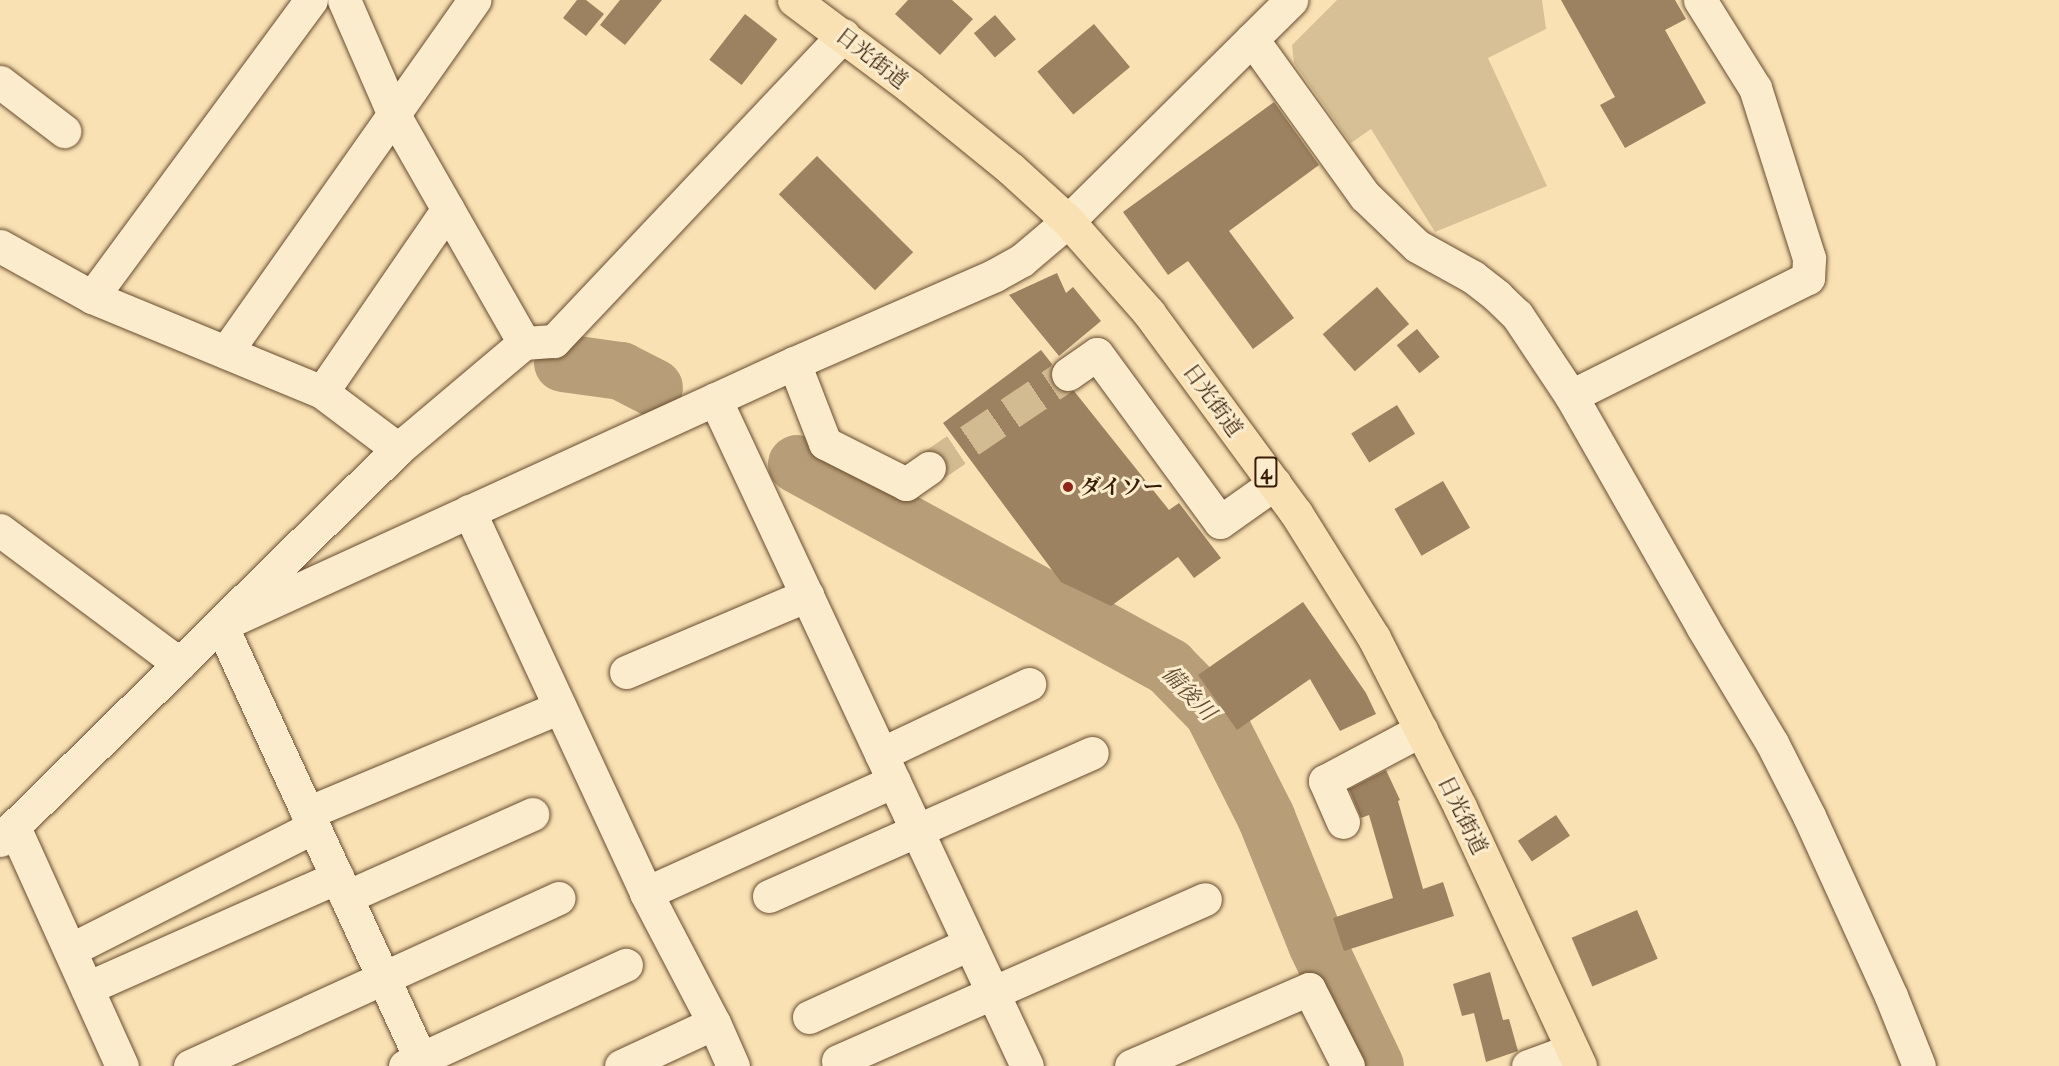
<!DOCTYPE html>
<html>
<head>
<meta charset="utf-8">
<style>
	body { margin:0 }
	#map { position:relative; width:2059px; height:1066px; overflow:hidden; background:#f9e1b4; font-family:"IM FELL Great Primer","Noto Serif JP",serif }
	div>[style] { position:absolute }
	.green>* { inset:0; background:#d8c096 }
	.river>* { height:58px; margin:-29px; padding:0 29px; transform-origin:29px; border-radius:29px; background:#b79e78 }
	.building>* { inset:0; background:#9c8260; transform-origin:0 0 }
	.minor-tunnel>* { height:33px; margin-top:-16.5px; transform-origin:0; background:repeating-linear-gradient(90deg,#d2ba91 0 33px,transparent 0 49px) }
	.roads { filter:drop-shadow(0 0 2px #684d30) drop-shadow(0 0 2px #684d30) }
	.minor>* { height:33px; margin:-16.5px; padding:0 16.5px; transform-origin:16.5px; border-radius:16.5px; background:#fbecce }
	.highway>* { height:33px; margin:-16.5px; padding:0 16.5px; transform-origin:16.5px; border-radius:16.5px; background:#f9e1b4 }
	.dots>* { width:16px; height:16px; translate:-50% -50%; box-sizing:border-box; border:3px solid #fbecce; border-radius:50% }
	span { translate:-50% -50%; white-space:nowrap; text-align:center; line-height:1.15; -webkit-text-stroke:6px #fbecce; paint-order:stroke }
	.shield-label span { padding:2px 4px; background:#fbecce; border:2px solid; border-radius:4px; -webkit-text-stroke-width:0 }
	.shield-label { font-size:20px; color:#381c04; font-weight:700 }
	.street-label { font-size:21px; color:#381c04 }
	.poi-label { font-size:21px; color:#381c04; font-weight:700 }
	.left { translate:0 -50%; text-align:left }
	.water-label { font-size:22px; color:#644a2d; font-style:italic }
</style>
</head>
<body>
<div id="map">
	<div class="green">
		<i style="clip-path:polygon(1337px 0,1542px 0,1546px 29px,1488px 58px,1547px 186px,1435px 232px,1371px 129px,1351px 143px,1294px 63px,1292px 45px)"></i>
	</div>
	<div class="river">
		<i style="left:563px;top:363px;width:59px;rotate:7.9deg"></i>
		<i style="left:621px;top:371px;width:37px;rotate:27deg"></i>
		<i style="left:797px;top:464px;width:424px;rotate:28.6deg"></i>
		<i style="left:1169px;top:667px;width:63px;rotate:45.6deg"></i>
		<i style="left:1213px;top:712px;width:118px;rotate:63.2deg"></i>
		<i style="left:1266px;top:817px;width:137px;rotate:68.1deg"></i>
		<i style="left:1317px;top:944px;width:135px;rotate:64.6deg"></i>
	</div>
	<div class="building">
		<i style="clip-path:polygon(577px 0,586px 0,604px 14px,586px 36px,563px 18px)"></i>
		<i style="clip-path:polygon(620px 0,662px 0,625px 45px,600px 25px)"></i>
		<i style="clip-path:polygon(908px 0,952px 0,973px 19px,940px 55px,895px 14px)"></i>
		<i style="clip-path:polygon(1561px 0,1675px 0,1686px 19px,1665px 30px,1706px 103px,1625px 148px,1600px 105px,1615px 97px)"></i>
		<i style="left:745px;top:14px;width:41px;height:58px;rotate:38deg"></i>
		<i style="left:995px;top:15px;width:32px;height:28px;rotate:49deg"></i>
		<i style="left:1094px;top:24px;width:56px;height:74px;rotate:50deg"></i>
		<i style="clip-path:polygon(1274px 102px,1319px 165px,1229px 231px,1294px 318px,1253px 349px,1188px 261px,1168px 275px,1123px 212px)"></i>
		<i style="left:817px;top:156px;width:136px;height:54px;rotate:45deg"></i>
		<i style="clip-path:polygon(1057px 273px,1066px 293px,1073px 287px,1101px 321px,1059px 356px,1009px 295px)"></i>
		<i style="left:1377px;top:287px;width:49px;height:72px;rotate:49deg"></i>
		<i style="left:1417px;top:329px;width:36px;height:26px;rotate:51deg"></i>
		<i style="clip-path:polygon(1041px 350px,1052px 364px,1049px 375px,1053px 385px,1061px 391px,1074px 391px,1169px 510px,1179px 503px,1221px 558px,1194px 578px,1178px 557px,1111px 606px,1061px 582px,943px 423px)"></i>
		<i style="left:1397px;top:405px;width:34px;height:54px;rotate:58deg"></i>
		<i style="left:1443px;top:481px;width:54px;height:56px;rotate:60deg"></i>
		<i style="clip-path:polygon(1303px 602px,1366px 693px,1376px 714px,1340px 731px,1310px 679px,1237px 730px,1198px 675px)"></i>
		<i style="clip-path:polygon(1386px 770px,1400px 800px,1398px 801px,1423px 889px,1443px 882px,1454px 916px,1344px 951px,1333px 918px,1393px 898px,1369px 815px,1361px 818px,1349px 789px)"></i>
		<i style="left:1556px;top:815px;width:25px;height:46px;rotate:56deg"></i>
		<i style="left:1637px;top:910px;width:53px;height:71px;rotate:67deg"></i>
		<i style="clip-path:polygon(1490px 972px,1503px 1020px,1509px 1019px,1518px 1051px,1486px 1062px,1474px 1013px,1462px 1016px,1453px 984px)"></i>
	</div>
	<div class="minor-tunnel">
		<i style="left:929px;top:468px;width:168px;rotate:-34.1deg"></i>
	</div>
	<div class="roads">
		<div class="minor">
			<i style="left:344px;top:0;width:125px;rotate:66.5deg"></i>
			<i style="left:394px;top:115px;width:262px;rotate:60.3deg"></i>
			<i style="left:1252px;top:39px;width:193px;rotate:54.3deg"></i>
			<i style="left:1365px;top:196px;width:72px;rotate:43.9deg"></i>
			<i style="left:1417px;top:246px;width:64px;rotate:29deg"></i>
			<i style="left:1473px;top:277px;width:31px;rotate:38deg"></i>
			<i style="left:1497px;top:296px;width:28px;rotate:44deg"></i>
			<i style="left:1517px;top:315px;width:97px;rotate:56.3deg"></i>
			<i style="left:1571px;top:396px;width:265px;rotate:60.3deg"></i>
			<i style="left:1702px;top:626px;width:136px;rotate:59.1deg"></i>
			<i style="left:1772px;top:743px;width:82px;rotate:63.1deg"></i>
			<i style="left:1809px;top:816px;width:198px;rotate:65.5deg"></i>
			<i style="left:1891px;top:996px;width:75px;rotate:68.2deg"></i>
			<i style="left:0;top:82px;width:81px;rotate:37.4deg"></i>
			<i style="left:0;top:246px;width:105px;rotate:29deg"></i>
			<i style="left:92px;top:297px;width:249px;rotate:22.4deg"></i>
			<i style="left:322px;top:392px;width:95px;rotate:36.9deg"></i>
			<i style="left:92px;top:297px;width:369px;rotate:-53.6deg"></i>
			<i style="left:226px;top:352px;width:431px;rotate:-54.8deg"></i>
			<i style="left:794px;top:363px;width:86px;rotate:68.8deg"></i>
			<i style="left:825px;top:443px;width:91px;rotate:26.8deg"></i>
			<i style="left:906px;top:484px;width:28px;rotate:-35deg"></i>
			<i style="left:1068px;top:374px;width:35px;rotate:-35deg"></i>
			<i style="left:1097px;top:354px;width:208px;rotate:53.8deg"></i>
			<i style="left:1220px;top:522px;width:67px;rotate:-35.3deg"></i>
			<i style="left:322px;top:392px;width:222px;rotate:-55.5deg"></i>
			<i style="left:1571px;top:396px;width:265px;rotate:-26.5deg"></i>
			<i style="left:1808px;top:278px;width:20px;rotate:-87deg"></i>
			<i style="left:1809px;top:258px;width:178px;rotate:-107.6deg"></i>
			<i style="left:1755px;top:88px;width:104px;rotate:-122deg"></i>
			<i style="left:715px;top:399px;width:736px;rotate:64.93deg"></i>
			<i style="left:469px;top:511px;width:421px;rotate:65.1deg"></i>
			<i style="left:646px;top:893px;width:147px;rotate:62.4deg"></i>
			<i style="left:714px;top:1023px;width:47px;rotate:66.2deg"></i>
			<i style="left:0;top:530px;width:224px;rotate:36.7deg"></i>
			<i style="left:221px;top:625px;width:630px;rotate:-24.57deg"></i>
			<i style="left:794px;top:363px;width:219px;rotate:-23.6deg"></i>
			<i style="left:995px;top:275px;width:31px;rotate:-29deg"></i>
			<i style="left:1022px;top:260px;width:60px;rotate:-40.3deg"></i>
			<i style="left:1068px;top:221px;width:314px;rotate:-44.7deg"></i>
			<i style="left:221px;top:625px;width:485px;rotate:65.3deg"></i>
			<i style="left:626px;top:672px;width:197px;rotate:-23deg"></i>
			<i style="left:881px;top:754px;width:164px;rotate:-25.3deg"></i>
			<i style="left:307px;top:813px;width:274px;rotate:-22.7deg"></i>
			<i style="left:1343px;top:822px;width:45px;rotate:-113.7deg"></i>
			<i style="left:1325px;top:781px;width:109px;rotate:-28deg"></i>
			<i style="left:14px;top:827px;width:262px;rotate:65.7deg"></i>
			<i style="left:0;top:840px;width:558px;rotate:-44.49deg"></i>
			<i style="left:398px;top:449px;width:165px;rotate:-40.1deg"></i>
			<i style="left:524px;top:343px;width:30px;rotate:-4deg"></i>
			<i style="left:554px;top:341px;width:421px;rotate:-46.6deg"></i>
			<i style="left:646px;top:893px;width:272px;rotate:-24.3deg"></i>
			<i style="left:769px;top:896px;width:353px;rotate:-23.9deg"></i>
			<i style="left:346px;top:897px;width:204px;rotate:-24deg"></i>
			<i style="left:70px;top:950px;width:273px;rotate:-26.8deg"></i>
			<i style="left:87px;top:988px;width:274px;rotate:-23.9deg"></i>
			<i style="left:809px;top:1017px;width:176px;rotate:-24.5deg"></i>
			<i style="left:838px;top:1061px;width:401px;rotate:-23.8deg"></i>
			<i style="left:190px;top:1066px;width:405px;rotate:-24.5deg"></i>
			<i style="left:405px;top:1066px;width:243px;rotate:-24.6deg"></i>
			<i style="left:621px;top:1066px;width:102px;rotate:-24.8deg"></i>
			<i style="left:1131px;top:1066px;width:194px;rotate:-23.4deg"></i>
			<i style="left:1309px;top:989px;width:86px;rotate:63.1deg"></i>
			<i style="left:1528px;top:1066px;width:47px;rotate:-20deg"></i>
		</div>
		<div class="highway">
			<i style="left:794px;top:0;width:144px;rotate:36.8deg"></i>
			<i style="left:909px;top:86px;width:130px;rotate:39.1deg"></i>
			<i style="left:1010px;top:168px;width:79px;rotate:42.4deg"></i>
			<i style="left:1068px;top:221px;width:123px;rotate:48.6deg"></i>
			<i style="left:1149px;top:313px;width:248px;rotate:53.7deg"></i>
			<i style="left:1296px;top:513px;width:147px;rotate:58deg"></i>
			<i style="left:1374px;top:638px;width:190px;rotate:63deg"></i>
			<i style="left:1460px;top:807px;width:285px;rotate:65.1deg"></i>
		</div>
	</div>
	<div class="dots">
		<i style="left:1068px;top:487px;background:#8f2418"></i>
	</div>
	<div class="shield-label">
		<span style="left:1266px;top:472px">4</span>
	</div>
	<div class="street-label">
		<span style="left:872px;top:58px;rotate:38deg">日光街道</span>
		<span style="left:1213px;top:400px;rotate:54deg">日光街道</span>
		<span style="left:1463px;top:815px;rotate:64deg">日光街道</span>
	</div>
	<div class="poi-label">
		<span class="left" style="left:1080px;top:487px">ダイソー</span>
	</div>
	<div class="water-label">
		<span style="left:1189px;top:693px;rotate:46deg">備後川</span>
	</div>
</div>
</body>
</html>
